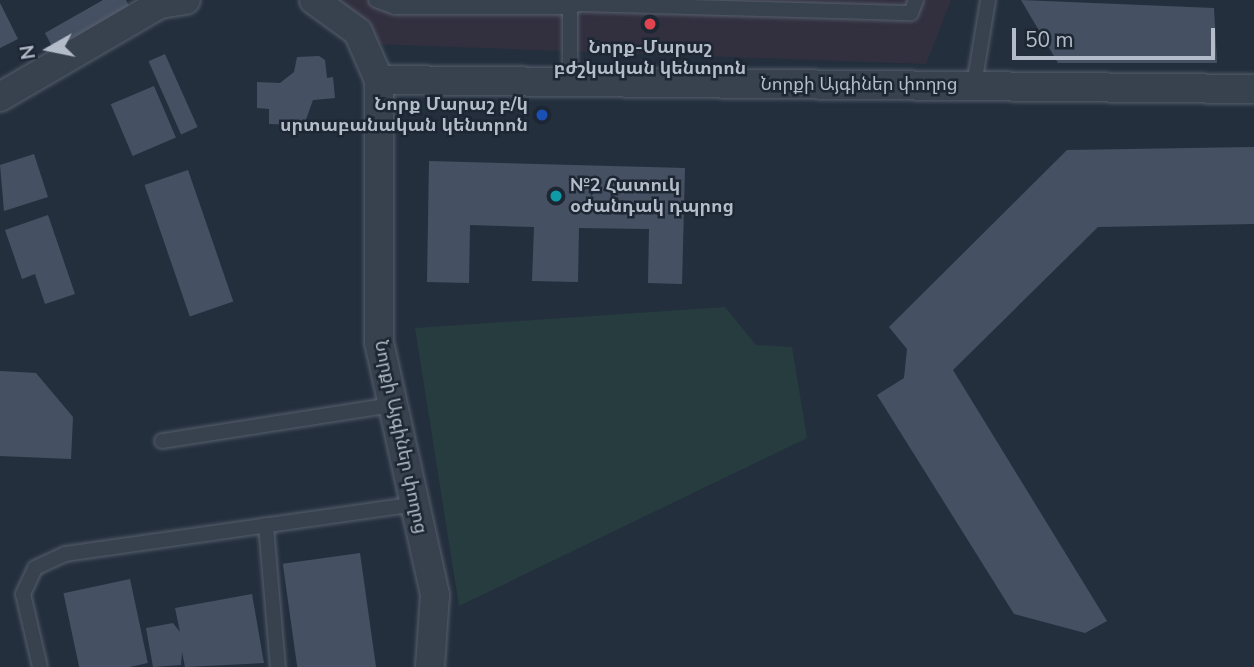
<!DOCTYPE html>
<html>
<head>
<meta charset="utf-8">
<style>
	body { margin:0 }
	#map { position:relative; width:1254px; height:667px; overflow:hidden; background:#242f3e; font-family:"Nunito Sans","Noto Sans Armenian",sans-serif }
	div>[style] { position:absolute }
	.medical>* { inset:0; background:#32303f }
	.green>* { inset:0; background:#263c3f }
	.building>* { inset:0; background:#455162; transform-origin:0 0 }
	.roads { filter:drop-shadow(0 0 2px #565f6c) drop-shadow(0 0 2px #565f6c) }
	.lane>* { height:14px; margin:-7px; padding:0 7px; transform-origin:7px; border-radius:7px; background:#38414e }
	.street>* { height:28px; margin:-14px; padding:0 14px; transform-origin:14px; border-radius:14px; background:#38414e }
	.dots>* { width:19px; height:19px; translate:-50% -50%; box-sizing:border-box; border:4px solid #1d2633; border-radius:50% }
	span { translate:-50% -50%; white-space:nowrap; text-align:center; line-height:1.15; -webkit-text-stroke:5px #1d2633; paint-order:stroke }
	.poi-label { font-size:18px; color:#b4bcc9; font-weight:700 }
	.right { translate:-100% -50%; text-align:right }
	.left { translate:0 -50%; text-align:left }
	.street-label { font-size:18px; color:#b4bcc9 }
	.north { position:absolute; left:14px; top:14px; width:70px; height:70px; -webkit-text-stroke:5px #1d2633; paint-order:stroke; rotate:261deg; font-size:19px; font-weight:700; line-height:28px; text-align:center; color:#b4bcc9 }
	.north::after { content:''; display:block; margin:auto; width:24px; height:32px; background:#b4bcc9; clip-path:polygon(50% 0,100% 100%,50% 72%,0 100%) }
	.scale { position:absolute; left:1012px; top:28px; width:203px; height:32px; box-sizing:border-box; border:4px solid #b4bcc9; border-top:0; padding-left:9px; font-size:21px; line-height:24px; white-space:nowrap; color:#b4bcc9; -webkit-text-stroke:5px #1d2633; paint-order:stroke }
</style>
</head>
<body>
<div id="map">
	<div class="medical">
		<i style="clip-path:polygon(336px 0,951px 0,926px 64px,372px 44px)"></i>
	</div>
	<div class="green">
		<i style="clip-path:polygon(725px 307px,756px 345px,792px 347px,807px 438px,459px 606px,415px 328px)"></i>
	</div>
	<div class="building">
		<i style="clip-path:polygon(103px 0,126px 0,130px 8px,54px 50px,45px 33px)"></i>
		<i style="clip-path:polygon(1021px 0,1214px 8px,1217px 63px,1058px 63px)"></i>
		<i style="clip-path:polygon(0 3px,18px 39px,0 48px)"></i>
		<i style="left:165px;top:54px;width:80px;height:18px;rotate:66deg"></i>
		<i style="clip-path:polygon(319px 56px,325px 60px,327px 78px,333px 77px,335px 98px,313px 100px,304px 125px,269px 124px,269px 109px,257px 108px,257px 82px,280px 83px,294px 72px,297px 57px)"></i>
		<i style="left:154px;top:86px;width:56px;height:47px;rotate:67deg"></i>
		<i style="clip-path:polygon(1254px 147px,1254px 224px,1098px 227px,953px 370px,1107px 621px,1085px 633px,1014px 614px,877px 395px,904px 378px,907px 349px,889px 327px,1067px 150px)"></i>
		<i style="clip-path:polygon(34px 154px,48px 197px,4px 211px,0 165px)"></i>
		<i style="clip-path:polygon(429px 161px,685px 168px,682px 284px,648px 283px,649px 229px,579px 228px,578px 282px,532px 281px,534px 227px,470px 225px,469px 283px,427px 282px)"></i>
		<i style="left:188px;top:170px;width:139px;height:46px;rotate:71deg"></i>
		<i style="clip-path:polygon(48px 215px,75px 294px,45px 304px,35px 274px,22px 279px,5px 230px)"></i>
		<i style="clip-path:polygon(0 371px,36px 373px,73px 417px,71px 459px,0 456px)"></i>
		<i style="left:360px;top:553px;width:115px;height:78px;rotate:82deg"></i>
		<i style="left:130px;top:579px;width:86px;height:68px;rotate:78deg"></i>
		<i style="clip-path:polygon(252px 594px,264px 663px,185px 667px,182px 652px,181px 665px,153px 667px,146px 628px,173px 623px,180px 632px,175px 608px)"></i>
	</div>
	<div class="roads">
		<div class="lane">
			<i style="left:376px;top:0;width:20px;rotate:20deg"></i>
			<i style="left:395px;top:7px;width:175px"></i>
			<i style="left:570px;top:7px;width:21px;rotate:-19deg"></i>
			<i style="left:581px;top:4px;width:330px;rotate:1.6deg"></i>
			<i style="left:911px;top:13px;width:14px;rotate:-69deg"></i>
			<i style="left:570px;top:82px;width:75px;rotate:-90deg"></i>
			<i style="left:974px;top:85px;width:86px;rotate:-80.6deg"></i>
			<i style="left:162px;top:441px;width:234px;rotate:-8.9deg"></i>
			<i style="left:266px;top:525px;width:143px;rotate:85.2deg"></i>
			<i style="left:40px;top:667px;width:75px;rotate:-103.1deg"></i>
			<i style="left:23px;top:594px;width:29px;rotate:-65deg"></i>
			<i style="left:35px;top:568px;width:33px;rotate:-25deg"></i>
			<i style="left:65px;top:554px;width:354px;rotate:-8.1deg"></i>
		</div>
		<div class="street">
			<i style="left:314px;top:0;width:54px;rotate:36deg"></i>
			<i style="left:358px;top:32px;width:52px;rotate:66.4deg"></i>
			<i style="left:379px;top:80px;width:262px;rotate:90deg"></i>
			<i style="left:379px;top:342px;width:259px;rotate:77.5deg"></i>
			<i style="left:435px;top:595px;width:72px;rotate:94deg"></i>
			<i style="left:379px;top:80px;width:875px;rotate:0.59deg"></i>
			<i style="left:0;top:97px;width:185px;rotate:-30.2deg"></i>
			<i style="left:160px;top:4px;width:26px;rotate:-9deg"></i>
		</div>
	</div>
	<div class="dots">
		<i style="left:650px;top:24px;background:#e0444e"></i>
		<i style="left:542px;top:115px;background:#1a4fb4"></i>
		<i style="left:556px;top:196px;background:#0f9aa8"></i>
	</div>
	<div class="poi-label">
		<span style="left:650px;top:58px">Նորք-Մարաշ<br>բժշկական կենտրոն</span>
		<span class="right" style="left:528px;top:115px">Նորք Մարաշ բ/կ<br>սրտաբանական կենտրոն</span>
		<span class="left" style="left:570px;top:196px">№2 Հատուկ<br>օժանդակ դպրոց</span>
	</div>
	<div class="street-label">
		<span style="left:859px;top:84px">Նորքի Այգիներ փողոց</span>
		<span style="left:401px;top:437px;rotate:78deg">Նորքի Այգիներ փողոց</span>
	</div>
	<div class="north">N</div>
	<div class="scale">50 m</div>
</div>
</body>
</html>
